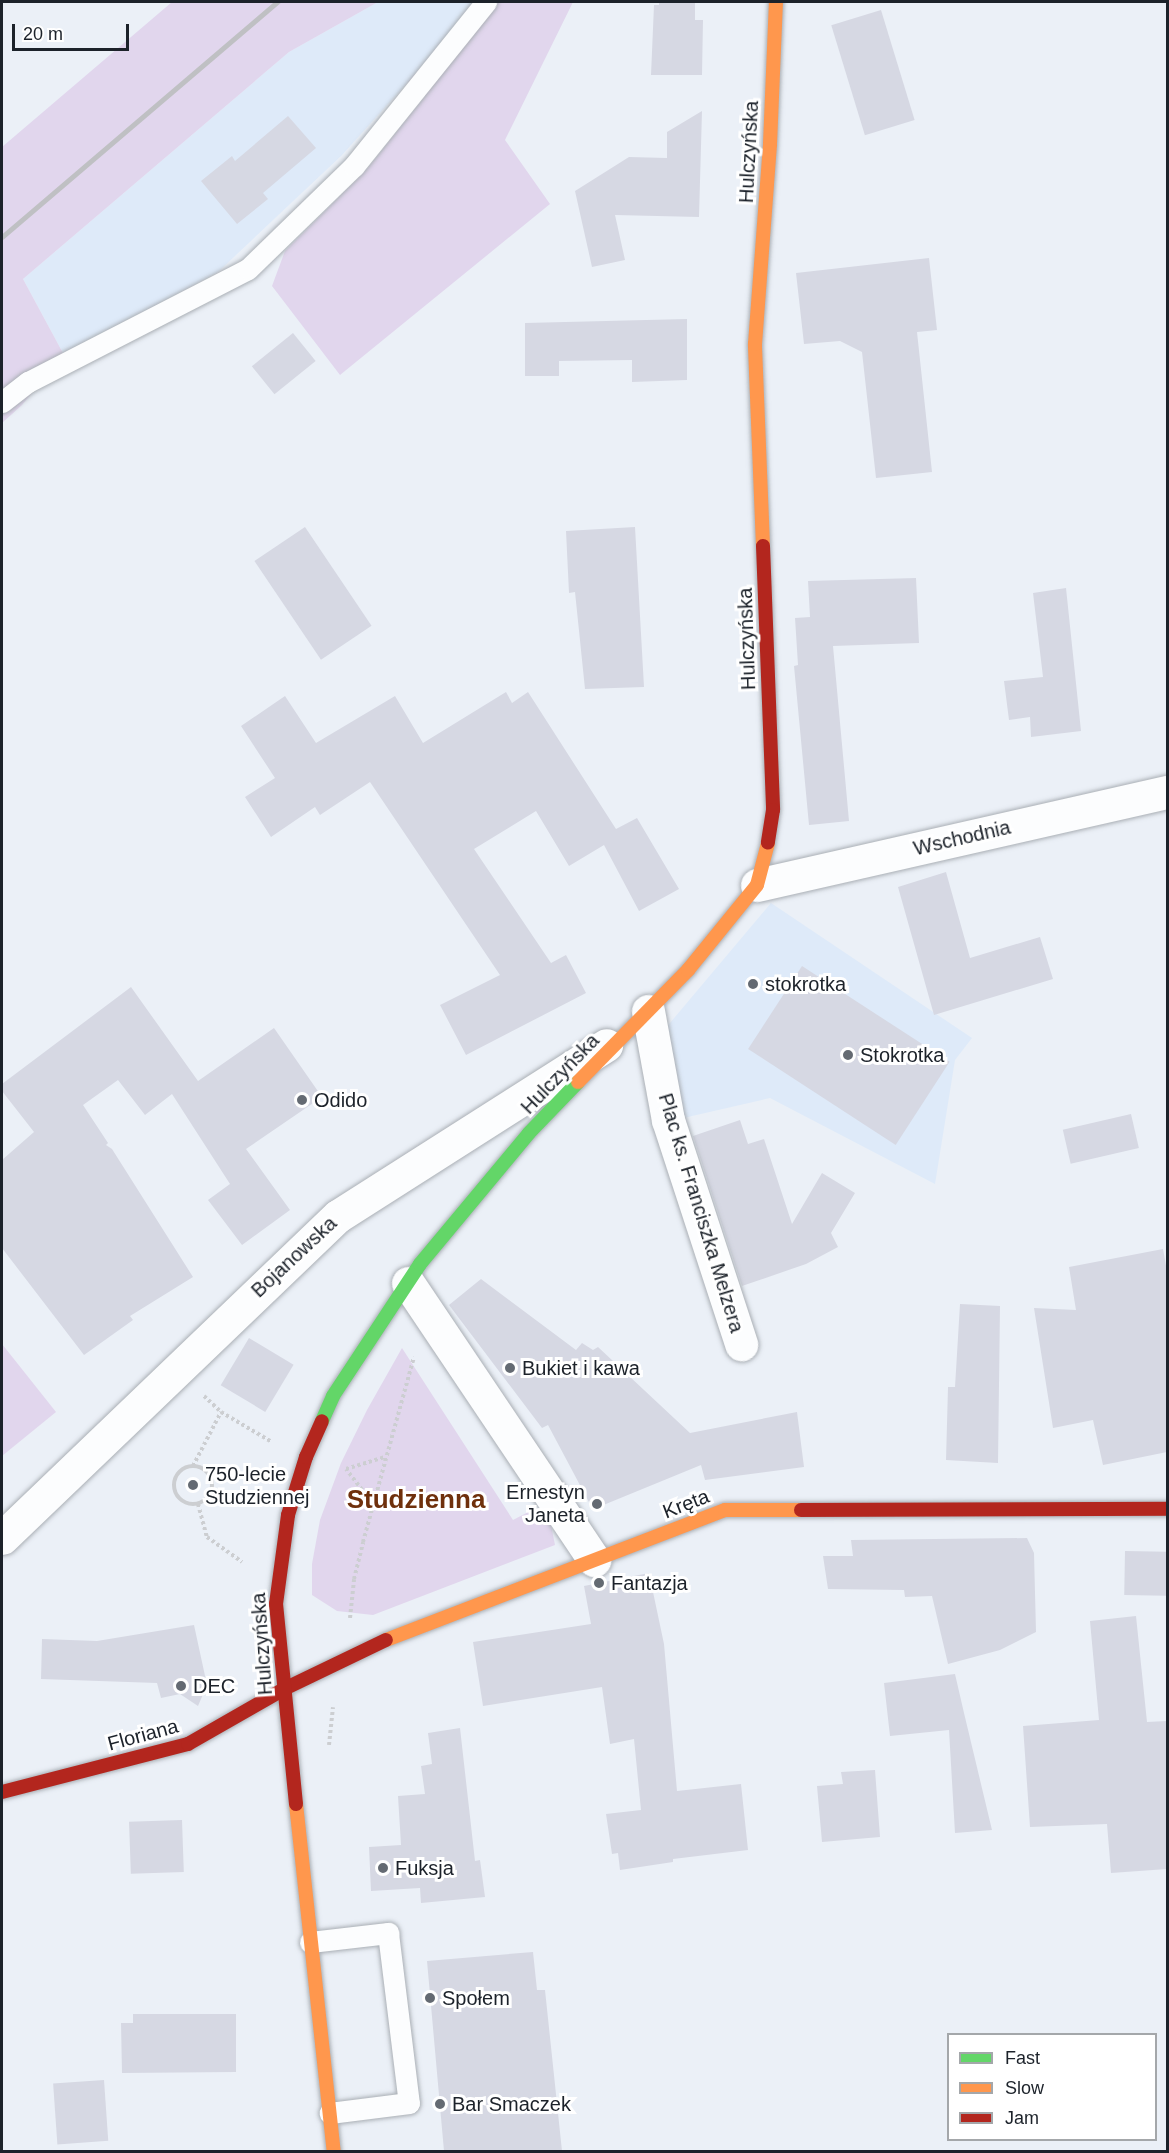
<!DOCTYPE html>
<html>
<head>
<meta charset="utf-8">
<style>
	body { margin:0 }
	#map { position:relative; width:1169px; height:2153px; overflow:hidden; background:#ebf0f7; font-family:Arial,sans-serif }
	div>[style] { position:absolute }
	.built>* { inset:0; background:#deeaf9 }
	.green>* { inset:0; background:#e1d6ed }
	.building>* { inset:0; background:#d6d8e3; transform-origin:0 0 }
	.path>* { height:4px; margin-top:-2px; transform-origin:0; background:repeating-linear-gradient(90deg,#ccced1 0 3px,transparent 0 6px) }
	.path>.ring { margin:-2px; padding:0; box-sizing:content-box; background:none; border:4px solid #ccced1; border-radius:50% }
	.roads { filter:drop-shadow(0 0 2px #aaafb5) drop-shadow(0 0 2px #aaafb5) }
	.lane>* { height:21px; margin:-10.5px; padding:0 10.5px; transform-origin:10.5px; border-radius:10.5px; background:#fcfdfe }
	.street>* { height:33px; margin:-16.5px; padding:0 16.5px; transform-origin:16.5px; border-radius:16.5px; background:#fcfdfe }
	.fast>* { height:14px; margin:-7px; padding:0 7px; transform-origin:7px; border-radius:7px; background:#63d668 }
	.slow>* { height:14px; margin:-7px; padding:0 7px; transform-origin:7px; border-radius:7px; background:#ff974d }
	.jam>* { height:14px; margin:-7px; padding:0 7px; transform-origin:7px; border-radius:7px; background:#b3261e }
	.rail>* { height:4.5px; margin:-2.25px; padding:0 2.25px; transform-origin:2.25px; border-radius:2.25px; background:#bfc0c3 }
	.dots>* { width:16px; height:16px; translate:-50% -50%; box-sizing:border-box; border:3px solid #fff; border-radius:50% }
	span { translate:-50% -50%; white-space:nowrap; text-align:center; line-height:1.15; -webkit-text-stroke:6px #fff; paint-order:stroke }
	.street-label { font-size:20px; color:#1c222a }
	.poi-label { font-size:20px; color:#1c222a }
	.left { translate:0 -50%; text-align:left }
	.right { translate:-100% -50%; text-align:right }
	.district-label { font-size:26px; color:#6f300c; font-weight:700 }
	.frame { position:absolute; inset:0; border:3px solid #1c222a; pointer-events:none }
	.legend { position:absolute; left:947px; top:2033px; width:210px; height:108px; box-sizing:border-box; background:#fff; border:2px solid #a4a7aa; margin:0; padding:8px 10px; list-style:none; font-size:18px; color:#1c222a }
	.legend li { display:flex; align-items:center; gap:12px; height:30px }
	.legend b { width:30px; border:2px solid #a4a7aa }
	.scale { position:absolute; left:12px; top:24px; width:117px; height:27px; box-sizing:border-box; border:3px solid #1c222a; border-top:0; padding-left:8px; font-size:18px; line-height:21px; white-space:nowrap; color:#1c222a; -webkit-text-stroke:4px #fff; paint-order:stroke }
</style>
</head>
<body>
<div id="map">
	<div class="built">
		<i style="clip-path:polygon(378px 2px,476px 2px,408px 82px,342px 155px,218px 272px,64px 355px,23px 279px,289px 52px)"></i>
		<i style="clip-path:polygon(771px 903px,972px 1038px,955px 1060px,935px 1184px,770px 1098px,679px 1119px,659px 1036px)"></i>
	</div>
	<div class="green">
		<i style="clip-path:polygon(172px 2px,378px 2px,289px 52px,23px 279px,64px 355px,22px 405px,2px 423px,2px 147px)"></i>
		<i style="clip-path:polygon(476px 2px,573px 2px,505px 140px,550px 204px,340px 375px,272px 286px,285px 251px,367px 169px,425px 96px,408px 82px)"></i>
		<i style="clip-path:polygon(2px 1344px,56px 1412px,2px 1456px)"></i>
		<i style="clip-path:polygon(402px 1348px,513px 1520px,534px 1509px,551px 1525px,555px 1545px,373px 1615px,337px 1611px,312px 1595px,312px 1564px,320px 1520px,341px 1463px,367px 1410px)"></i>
	</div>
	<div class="building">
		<i style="clip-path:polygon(659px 2px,695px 2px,695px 20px,703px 20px,702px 75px,651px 75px,654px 5px,659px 5px)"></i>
		<i style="left:881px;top:10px;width:115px;height:52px;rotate:73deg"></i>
		<i style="clip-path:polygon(702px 111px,699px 217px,615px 215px,625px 260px,592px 267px,575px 191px,629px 157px,667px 158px,667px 132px)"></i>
		<i style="clip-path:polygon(288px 116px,316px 148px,263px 193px,268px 199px,237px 224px,201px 181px,232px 156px,235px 161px)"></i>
		<i style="clip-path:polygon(929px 258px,937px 330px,917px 332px,932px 472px,876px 478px,862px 352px,840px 341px,804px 344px,796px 273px)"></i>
		<i style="clip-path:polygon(687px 319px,687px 380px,632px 382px,632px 360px,559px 361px,559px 376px,525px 376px,525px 323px)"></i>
		<i style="left:293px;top:333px;width:36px;height:53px;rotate:51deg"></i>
		<i style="left:305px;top:527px;width:119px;height:61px;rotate:56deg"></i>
		<i style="clip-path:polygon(635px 527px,644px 687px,585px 689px,575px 592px,569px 593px,566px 531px)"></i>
		<i style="clip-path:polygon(916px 578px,919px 643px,833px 646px,849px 821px,809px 825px,794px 666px,798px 665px,795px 618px,810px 617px,808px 581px)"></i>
		<i style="clip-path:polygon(1066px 588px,1081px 731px,1031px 737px,1030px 717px,1009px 720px,1004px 681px,1043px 677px,1033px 593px)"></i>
		<i style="clip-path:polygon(506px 692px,512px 703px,528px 692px,616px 829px,637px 818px,679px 889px,639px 911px,604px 845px,569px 866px,536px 811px,474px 849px,551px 963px,566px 955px,586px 993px,466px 1055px,440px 1005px,500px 975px,370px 782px,320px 815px,315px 807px,271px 837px,245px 797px,275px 778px,241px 726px,285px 696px,316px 743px,395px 696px,423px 743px)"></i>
		<i style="clip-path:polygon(946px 872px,970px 958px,1040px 937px,1053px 979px,934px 1015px,898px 887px)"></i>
		<i style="left:802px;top:966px;width:176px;height:99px;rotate:33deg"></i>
		<i style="clip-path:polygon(131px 987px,198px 1081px,274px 1028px,322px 1097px,246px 1149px,290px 1210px,242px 1245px,208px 1200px,230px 1184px,172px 1094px,145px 1115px,118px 1080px,83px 1105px,108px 1143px,106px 1145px,112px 1149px,193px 1277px,130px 1316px,133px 1320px,84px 1355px,2px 1248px,2px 1160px,34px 1132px,2px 1091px,2px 1084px)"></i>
		<i style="left:1131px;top:1114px;width:35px;height:70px;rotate:77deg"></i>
		<i style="clip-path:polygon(740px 1120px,748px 1144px,764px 1139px,792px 1224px,822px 1173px,855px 1193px,831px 1233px,838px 1247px,806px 1264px,742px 1286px,693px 1136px)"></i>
		<i style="clip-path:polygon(1163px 1249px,1167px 1271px,1167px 1452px,1103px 1465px,1093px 1420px,1053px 1428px,1034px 1308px,1076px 1310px,1069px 1267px)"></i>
		<i style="clip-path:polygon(481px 1279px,576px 1350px,582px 1343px,593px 1350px,598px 1347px,690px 1433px,797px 1412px,804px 1467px,705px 1480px,701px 1465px,601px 1506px,597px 1499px,590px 1504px,548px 1425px,542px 1428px,449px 1305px)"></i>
		<i style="clip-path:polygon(960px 1304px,1000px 1306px,998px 1463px,946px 1460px,948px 1387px,955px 1387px)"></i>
		<i style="left:249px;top:1338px;width:52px;height:55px;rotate:31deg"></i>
		<i style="clip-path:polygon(1027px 1538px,1034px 1553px,1036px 1632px,1000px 1650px,948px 1664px,932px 1596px,905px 1597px,904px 1590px,828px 1589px,823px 1556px,853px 1556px,851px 1540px)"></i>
		<i style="left:1125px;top:1551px;width:42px;height:44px;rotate:1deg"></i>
		<i style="clip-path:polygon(649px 1573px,664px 1644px,677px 1791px,741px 1784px,748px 1850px,673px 1859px,673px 1862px,620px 1870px,618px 1853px,612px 1854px,606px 1814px,641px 1810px,634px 1739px,610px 1744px,602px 1687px,483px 1706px,473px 1642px,591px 1624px,584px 1586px)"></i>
		<i style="clip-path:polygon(1136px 1616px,1147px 1722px,1167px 1721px,1167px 1869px,1111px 1873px,1107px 1824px,1030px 1827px,1023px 1726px,1099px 1720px,1090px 1621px)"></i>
		<i style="clip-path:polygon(194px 1625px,207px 1685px,198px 1706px,180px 1694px,161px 1698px,157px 1683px,41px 1679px,42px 1639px,97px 1641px)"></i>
		<i style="clip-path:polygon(955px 1674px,964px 1713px,992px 1830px,955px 1833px,949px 1730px,890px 1736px,884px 1683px)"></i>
		<i style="clip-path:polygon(460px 1728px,475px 1861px,480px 1860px,485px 1897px,421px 1903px,420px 1888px,371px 1891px,369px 1847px,401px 1845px,398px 1796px,425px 1794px,421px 1766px,432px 1764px,428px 1733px)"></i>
		<i style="clip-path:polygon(875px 1770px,880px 1837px,822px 1842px,817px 1786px,843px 1784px,841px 1772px)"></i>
		<i style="left:182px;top:1820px;width:52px;height:53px;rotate:88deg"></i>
		<i style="clip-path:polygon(533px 1952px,537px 1990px,545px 1990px,562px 2151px,444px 2151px,427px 1961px)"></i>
		<i style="clip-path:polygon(133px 2014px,236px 2014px,236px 2072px,122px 2073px,121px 2023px,133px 2023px)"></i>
		<i style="left:104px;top:2080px;width:61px;height:51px;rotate:86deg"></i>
	</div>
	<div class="path">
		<i style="left:204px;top:1396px;width:23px;rotate:43deg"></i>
		<i style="left:221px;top:1412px;width:59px;rotate:30.5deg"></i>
		<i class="ring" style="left:174px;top:1466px;width:34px;height:34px"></i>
		<i style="left:193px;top:1466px;width:61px;rotate:-62.6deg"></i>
		<i style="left:198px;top:1504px;width:34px;rotate:75deg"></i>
		<i style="left:207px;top:1537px;width:43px;rotate:35.5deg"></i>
		<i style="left:373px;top:1504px;width:44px;rotate:-127.6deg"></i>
		<i style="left:346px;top:1469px;width:41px;rotate:-17.1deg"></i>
		<i style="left:350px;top:1618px;width:39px;rotate:-84deg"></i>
		<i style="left:354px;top:1579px;width:38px;rotate:-76deg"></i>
		<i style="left:363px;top:1542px;width:192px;rotate:-74.6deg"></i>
		<i style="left:329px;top:1745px;width:38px;rotate:-84deg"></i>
	</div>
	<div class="roads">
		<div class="lane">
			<i style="left:2px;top:402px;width:33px;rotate:-38deg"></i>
			<i style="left:28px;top:382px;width:247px;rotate:-27.2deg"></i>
			<i style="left:248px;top:269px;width:148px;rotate:-44.2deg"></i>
			<i style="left:354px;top:166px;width:211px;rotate:-51.2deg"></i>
			<i style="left:310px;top:1942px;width:79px;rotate:-6.6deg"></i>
			<i style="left:388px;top:1933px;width:171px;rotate:83deg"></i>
			<i style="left:409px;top:2103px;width:80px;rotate:172.8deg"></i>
		</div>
		<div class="street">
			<i style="left:757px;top:885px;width:421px;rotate:-12.8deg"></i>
			<i style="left:648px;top:1011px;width:111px;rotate:79.6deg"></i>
			<i style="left:668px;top:1120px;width:236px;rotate:71.9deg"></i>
			<i style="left:408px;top:1283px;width:334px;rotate:56.1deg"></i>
			<i style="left:2px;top:1538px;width:465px;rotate:-43.8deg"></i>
			<i style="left:338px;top:1216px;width:318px;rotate:-32.5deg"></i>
		</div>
		<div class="fast">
			<i style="left:322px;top:1421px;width:27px;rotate:-66deg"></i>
			<i style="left:333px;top:1396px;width:158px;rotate:-56.6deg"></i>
			<i style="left:420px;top:1264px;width:170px;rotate:-50.2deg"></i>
			<i style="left:529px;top:1133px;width:71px;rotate:-46.1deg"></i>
		</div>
		<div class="slow">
			<i style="left:763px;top:546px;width:202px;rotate:-92.3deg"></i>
			<i style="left:755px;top:344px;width:201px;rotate:-85.7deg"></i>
			<i style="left:770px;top:144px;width:142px;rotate:-87.6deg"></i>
			<i style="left:578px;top:1082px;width:157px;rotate:-45.5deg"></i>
			<i style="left:688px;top:970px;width:109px;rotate:-50.9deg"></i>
			<i style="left:757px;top:885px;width:43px;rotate:-75.3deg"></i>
			<i style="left:386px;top:1640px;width:363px;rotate:-21deg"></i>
			<i style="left:725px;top:1510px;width:76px"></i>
			<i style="left:296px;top:1804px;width:350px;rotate:83.8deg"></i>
		</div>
		<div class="jam">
			<i style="left:763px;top:546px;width:264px;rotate:87.8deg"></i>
			<i style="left:773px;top:810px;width:33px;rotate:99deg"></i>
			<i style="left:801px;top:1510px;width:367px;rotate:-0.2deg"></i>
			<i style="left:2px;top:1792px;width:192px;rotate:-14.5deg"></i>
			<i style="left:188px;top:1744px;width:111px;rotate:-29.8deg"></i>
			<i style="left:284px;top:1689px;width:113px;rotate:-25.7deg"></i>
			<i style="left:296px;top:1804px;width:201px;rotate:-95.7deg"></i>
			<i style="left:276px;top:1604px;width:90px;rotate:-82.3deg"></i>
			<i style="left:288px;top:1515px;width:61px;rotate:-72.8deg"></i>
			<i style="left:306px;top:1457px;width:39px;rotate:-66deg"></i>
		</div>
	</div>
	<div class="rail">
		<i style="left:2px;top:237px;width:362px;rotate:-40.5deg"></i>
	</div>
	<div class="dots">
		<i style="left:753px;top:984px;background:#646a72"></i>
		<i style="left:848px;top:1055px;background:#646a72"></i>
		<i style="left:302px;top:1100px;background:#646a72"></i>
		<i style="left:510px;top:1368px;background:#646a72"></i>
		<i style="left:193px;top:1485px;background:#646a72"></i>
		<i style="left:597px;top:1504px;background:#646a72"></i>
		<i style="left:599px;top:1583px;background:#646a72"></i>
		<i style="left:181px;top:1686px;background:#646a72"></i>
		<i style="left:383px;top:1868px;background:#646a72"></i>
		<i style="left:430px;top:1998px;background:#646a72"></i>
		<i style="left:440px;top:2104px;background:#646a72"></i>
	</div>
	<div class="street-label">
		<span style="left:749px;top:152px;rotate:-87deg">Hulczyńska</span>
		<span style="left:747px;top:639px;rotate:-92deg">Hulczyńska</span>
		<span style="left:962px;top:838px;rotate:-13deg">Wschodnia</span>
		<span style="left:560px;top:1074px;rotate:-46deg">Hulczyńska</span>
		<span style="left:701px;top:1213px;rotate:73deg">Plac ks. Franciszka Melzera</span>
		<span style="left:294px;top:1257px;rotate:-43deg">Bojanowska</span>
		<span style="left:686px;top:1504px;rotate:-21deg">Kręta</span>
		<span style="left:262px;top:1644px;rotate:-94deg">Hulczyńska</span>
		<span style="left:143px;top:1735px;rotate:-15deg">Floriana</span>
	</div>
	<div class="poi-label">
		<span class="left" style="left:765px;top:984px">stokrotka</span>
		<span class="left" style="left:860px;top:1055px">Stokrotka</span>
		<span class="left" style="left:314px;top:1100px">Odido</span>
		<span class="left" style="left:522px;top:1368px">Bukiet i kawa</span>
		<span class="left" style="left:205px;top:1486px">750-lecie<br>Studziennej</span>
		<span class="right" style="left:585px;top:1504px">Ernestyn<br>Janeta</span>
		<span class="left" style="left:611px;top:1583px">Fantazja</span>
		<span class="left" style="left:193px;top:1686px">DEC</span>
		<span class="left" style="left:395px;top:1868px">Fuksja</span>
		<span class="left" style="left:442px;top:1998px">Społem</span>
		<span class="left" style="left:452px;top:2104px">Bar Smaczek</span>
	</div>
	<div class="district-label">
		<span style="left:416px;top:1500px">Studzienna</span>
	</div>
	<div class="frame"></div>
	<ul class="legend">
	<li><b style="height:8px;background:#63d668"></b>Fast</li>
	<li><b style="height:8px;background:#ff974d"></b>Slow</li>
	<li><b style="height:8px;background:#b3261e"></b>Jam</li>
	</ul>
	<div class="scale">20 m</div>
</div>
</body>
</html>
